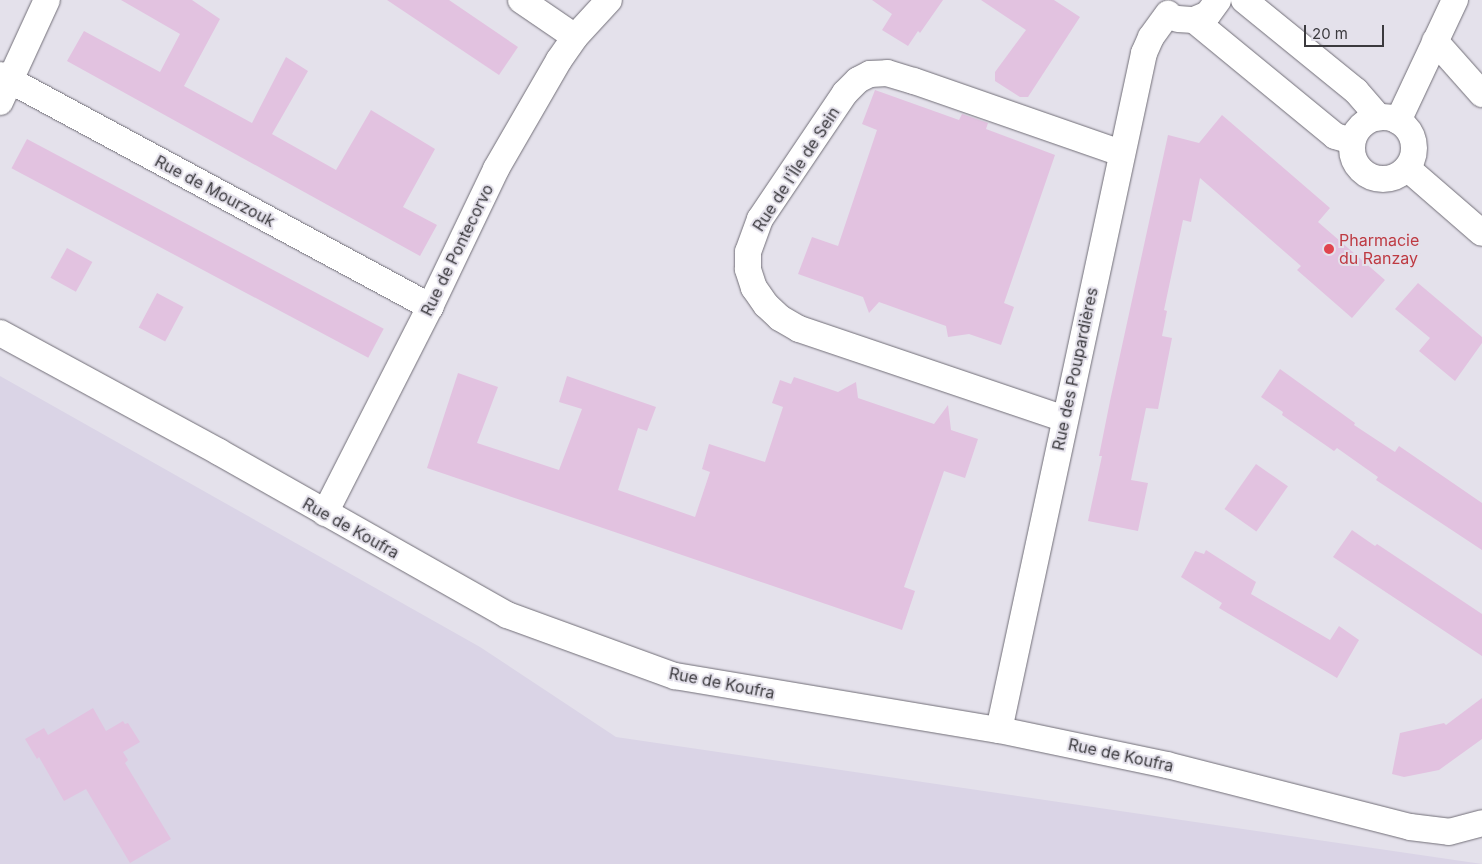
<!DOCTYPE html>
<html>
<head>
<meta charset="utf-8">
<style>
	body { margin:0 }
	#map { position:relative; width:1482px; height:864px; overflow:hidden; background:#e4e1eb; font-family:Inter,sans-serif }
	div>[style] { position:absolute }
	.built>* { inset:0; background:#dad4e6 }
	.building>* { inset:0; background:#e2c2e0; transform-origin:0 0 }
	.roads { filter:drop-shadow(0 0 1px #716e77) drop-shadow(0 0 1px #716e77) }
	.minor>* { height:26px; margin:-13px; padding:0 13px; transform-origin:13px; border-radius:13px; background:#fff }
	.minor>.ring { margin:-13px; padding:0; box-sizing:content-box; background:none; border:26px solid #fff; border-radius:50% }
	.dots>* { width:14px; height:14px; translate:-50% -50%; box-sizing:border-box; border:2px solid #e4e1eb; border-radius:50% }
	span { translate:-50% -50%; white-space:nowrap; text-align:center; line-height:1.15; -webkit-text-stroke:4px #e4e1eb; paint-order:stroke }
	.street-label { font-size:16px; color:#3b3a3e }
	.health-label { font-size:16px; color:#be3a42 }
	.left { translate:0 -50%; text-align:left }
	.scale { position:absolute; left:1304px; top:25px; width:80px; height:22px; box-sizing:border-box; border:2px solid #3b3a3e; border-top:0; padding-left:6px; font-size:15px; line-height:18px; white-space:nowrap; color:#3b3a3e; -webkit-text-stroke:4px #e4e1eb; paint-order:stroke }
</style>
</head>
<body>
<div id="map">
	<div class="built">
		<i style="clip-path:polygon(0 376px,480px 647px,616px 737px,1482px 864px,0 864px)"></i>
	</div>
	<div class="building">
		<i style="clip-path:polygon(121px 0,192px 0,220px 19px,184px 86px,252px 123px,286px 57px,308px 71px,272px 134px,336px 170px,371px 110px,435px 149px,403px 207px,437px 225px,420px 256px,67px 61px,84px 31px,160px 72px,180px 34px)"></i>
		<i style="clip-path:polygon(387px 0,449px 0,518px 47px,499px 75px)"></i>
		<i style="clip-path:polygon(872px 0,943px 0,920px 33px,918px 31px,908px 46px,882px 30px,892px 14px)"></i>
		<i style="clip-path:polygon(981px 0,1054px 0,1080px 17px,1028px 97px,1020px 97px,995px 81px,995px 72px,1026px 30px)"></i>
		<i style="clip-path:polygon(875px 90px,959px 120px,962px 114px,988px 123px,986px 129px,1055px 155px,1004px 303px,1014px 307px,1001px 345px,969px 334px,948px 337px,946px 326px,879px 302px,869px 313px,863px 297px,798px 274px,812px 237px,838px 246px,877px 130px,862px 124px)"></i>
		<i style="clip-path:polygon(1222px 115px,1330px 208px,1318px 222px,1385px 280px,1352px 318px,1297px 270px,1301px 266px,1200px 178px,1191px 222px,1183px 220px,1164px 310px,1167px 311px,1162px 336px,1172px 338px,1158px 409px,1146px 408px,1131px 480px,1148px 483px,1138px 531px,1088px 521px,1102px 456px,1099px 456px,1110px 401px,1168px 135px,1199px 143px)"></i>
		<i style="left:27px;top:139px;width:404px;height:33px;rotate:28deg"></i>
		<i style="left:67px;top:248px;width:29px;height:34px;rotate:29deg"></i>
		<i style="clip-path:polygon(1418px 283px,1482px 337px,1482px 343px,1455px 381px,1419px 351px,1430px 338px,1395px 309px)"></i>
		<i style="left:157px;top:293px;width:30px;height:39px;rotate:28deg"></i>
		<i style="clip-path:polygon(1280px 369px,1355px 423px,1354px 425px,1395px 452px,1399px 446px,1482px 503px,1482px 550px,1376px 480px,1378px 477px,1337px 448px,1334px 451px,1282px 415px,1283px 412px,1261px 397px)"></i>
		<i style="clip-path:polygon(458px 373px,498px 387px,477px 443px,559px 470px,582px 409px,559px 402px,567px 376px,656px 407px,647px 431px,638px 428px,618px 490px,695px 517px,710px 472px,702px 469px,709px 444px,765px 462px,783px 407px,772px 403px,780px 380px,791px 384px,794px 377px,838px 392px,856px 382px,858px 398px,934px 424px,948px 405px,951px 430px,978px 439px,965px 478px,944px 471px,904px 587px,915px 591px,902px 630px,427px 468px)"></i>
		<i style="left:1256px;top:464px;width:39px;height:55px;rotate:35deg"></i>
		<i style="clip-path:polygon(1352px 530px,1375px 546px,1377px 544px,1482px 614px,1482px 656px,1333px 557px)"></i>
		<i style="clip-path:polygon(1206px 550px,1256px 582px,1251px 594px,1330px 640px,1339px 626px,1359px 640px,1337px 678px,1219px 608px,1222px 603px,1181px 577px,1195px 551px,1204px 554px)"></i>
		<i style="clip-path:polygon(1482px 698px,1482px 739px,1439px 770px,1404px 777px,1392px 774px,1400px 733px,1444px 723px,1446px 725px)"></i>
		<i style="clip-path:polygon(93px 708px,106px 731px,123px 721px,125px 724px,128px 723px,140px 742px,123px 752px,128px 760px,125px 763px,171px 839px,130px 863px,86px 789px,64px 801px,39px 757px,37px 759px,25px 739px,44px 728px,48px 735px)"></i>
	</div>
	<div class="roads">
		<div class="minor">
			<i style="left:521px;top:0;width:65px;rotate:34.4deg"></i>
			<i style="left:1244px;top:0;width:144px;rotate:39.1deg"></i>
			<i style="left:1356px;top:91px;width:35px;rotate:49deg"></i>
			<i style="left:1178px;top:19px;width:16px;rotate:4deg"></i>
			<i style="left:1194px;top:20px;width:15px;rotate:-23deg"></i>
			<i style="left:1208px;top:14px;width:17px;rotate:-54deg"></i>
			<i style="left:1194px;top:20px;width:183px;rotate:39.4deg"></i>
			<i style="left:1335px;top:136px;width:18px;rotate:16deg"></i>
			<i style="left:1435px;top:41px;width:71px;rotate:48.4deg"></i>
			<i style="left:0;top:75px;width:489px;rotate:28.3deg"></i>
			<i style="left:0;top:102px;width:112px;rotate:-65.3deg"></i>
			<i class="ring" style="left:1352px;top:117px;width:36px;height:36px"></i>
			<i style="left:1398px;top:121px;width:134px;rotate:-64.8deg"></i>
			<i style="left:1407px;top:168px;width:99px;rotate:40.9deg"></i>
			<i style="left:0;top:333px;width:249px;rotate:28.5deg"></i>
			<i style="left:219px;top:452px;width:331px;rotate:29.5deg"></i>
			<i style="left:507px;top:615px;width:179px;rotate:20deg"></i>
			<i style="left:675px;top:676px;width:328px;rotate:9.5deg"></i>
			<i style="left:999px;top:730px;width:172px;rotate:11.8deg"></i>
			<i style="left:1167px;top:765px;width:251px;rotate:14.3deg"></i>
			<i style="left:1410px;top:827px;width:39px;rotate:7deg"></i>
			<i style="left:1449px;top:832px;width:34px;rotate:-15deg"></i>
			<i style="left:1065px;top:419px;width:281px;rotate:-161.3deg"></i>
			<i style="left:799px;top:329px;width:22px;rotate:-150deg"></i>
			<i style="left:780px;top:318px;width:19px;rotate:-137deg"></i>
			<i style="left:766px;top:305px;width:21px;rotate:-125deg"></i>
			<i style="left:754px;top:288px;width:20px;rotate:-108deg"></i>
			<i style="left:748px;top:269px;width:17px;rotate:-90deg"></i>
			<i style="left:748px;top:252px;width:35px;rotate:-70deg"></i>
			<i style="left:760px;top:219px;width:152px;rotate:-56deg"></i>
			<i style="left:845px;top:93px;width:18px;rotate:-45deg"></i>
			<i style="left:858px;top:80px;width:13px;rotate:-27deg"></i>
			<i style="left:870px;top:74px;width:17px;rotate:-3deg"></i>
			<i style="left:887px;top:73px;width:28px;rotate:17deg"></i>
			<i style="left:914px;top:81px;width:219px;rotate:19.2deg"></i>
			<i style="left:325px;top:513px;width:231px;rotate:-63deg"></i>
			<i style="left:430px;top:307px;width:153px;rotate:-64.4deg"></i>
			<i style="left:496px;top:169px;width:126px;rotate:-60deg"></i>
			<i style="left:559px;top:60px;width:28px;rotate:-55deg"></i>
			<i style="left:575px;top:37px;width:50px;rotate:-47.4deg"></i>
			<i style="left:999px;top:730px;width:692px;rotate:-77.91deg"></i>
			<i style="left:1144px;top:53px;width:17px;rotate:-66deg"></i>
			<i style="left:1151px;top:37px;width:29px;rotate:-54deg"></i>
		</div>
	</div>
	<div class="dots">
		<i style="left:1329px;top:249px;background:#e0444e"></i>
	</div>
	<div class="street-label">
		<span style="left:796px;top:169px;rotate:-57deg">Rue de l'Île de Sein</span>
		<span style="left:215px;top:191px;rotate:28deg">Rue de Mourzouk</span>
		<span style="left:457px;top:250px;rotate:-64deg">Rue de Pontecorvo</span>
		<span style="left:1075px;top:369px;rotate:-78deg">Rue des Poupardières</span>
		<span style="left:351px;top:528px;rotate:29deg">Rue de Koufra</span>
		<span style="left:722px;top:683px;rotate:11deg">Rue de Koufra</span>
		<span style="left:1121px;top:755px;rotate:12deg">Rue de Koufra</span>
	</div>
	<div class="health-label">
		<span class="left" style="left:1339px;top:249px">Pharmacie<br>du Ranzay</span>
	</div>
	<div class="scale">20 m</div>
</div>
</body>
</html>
